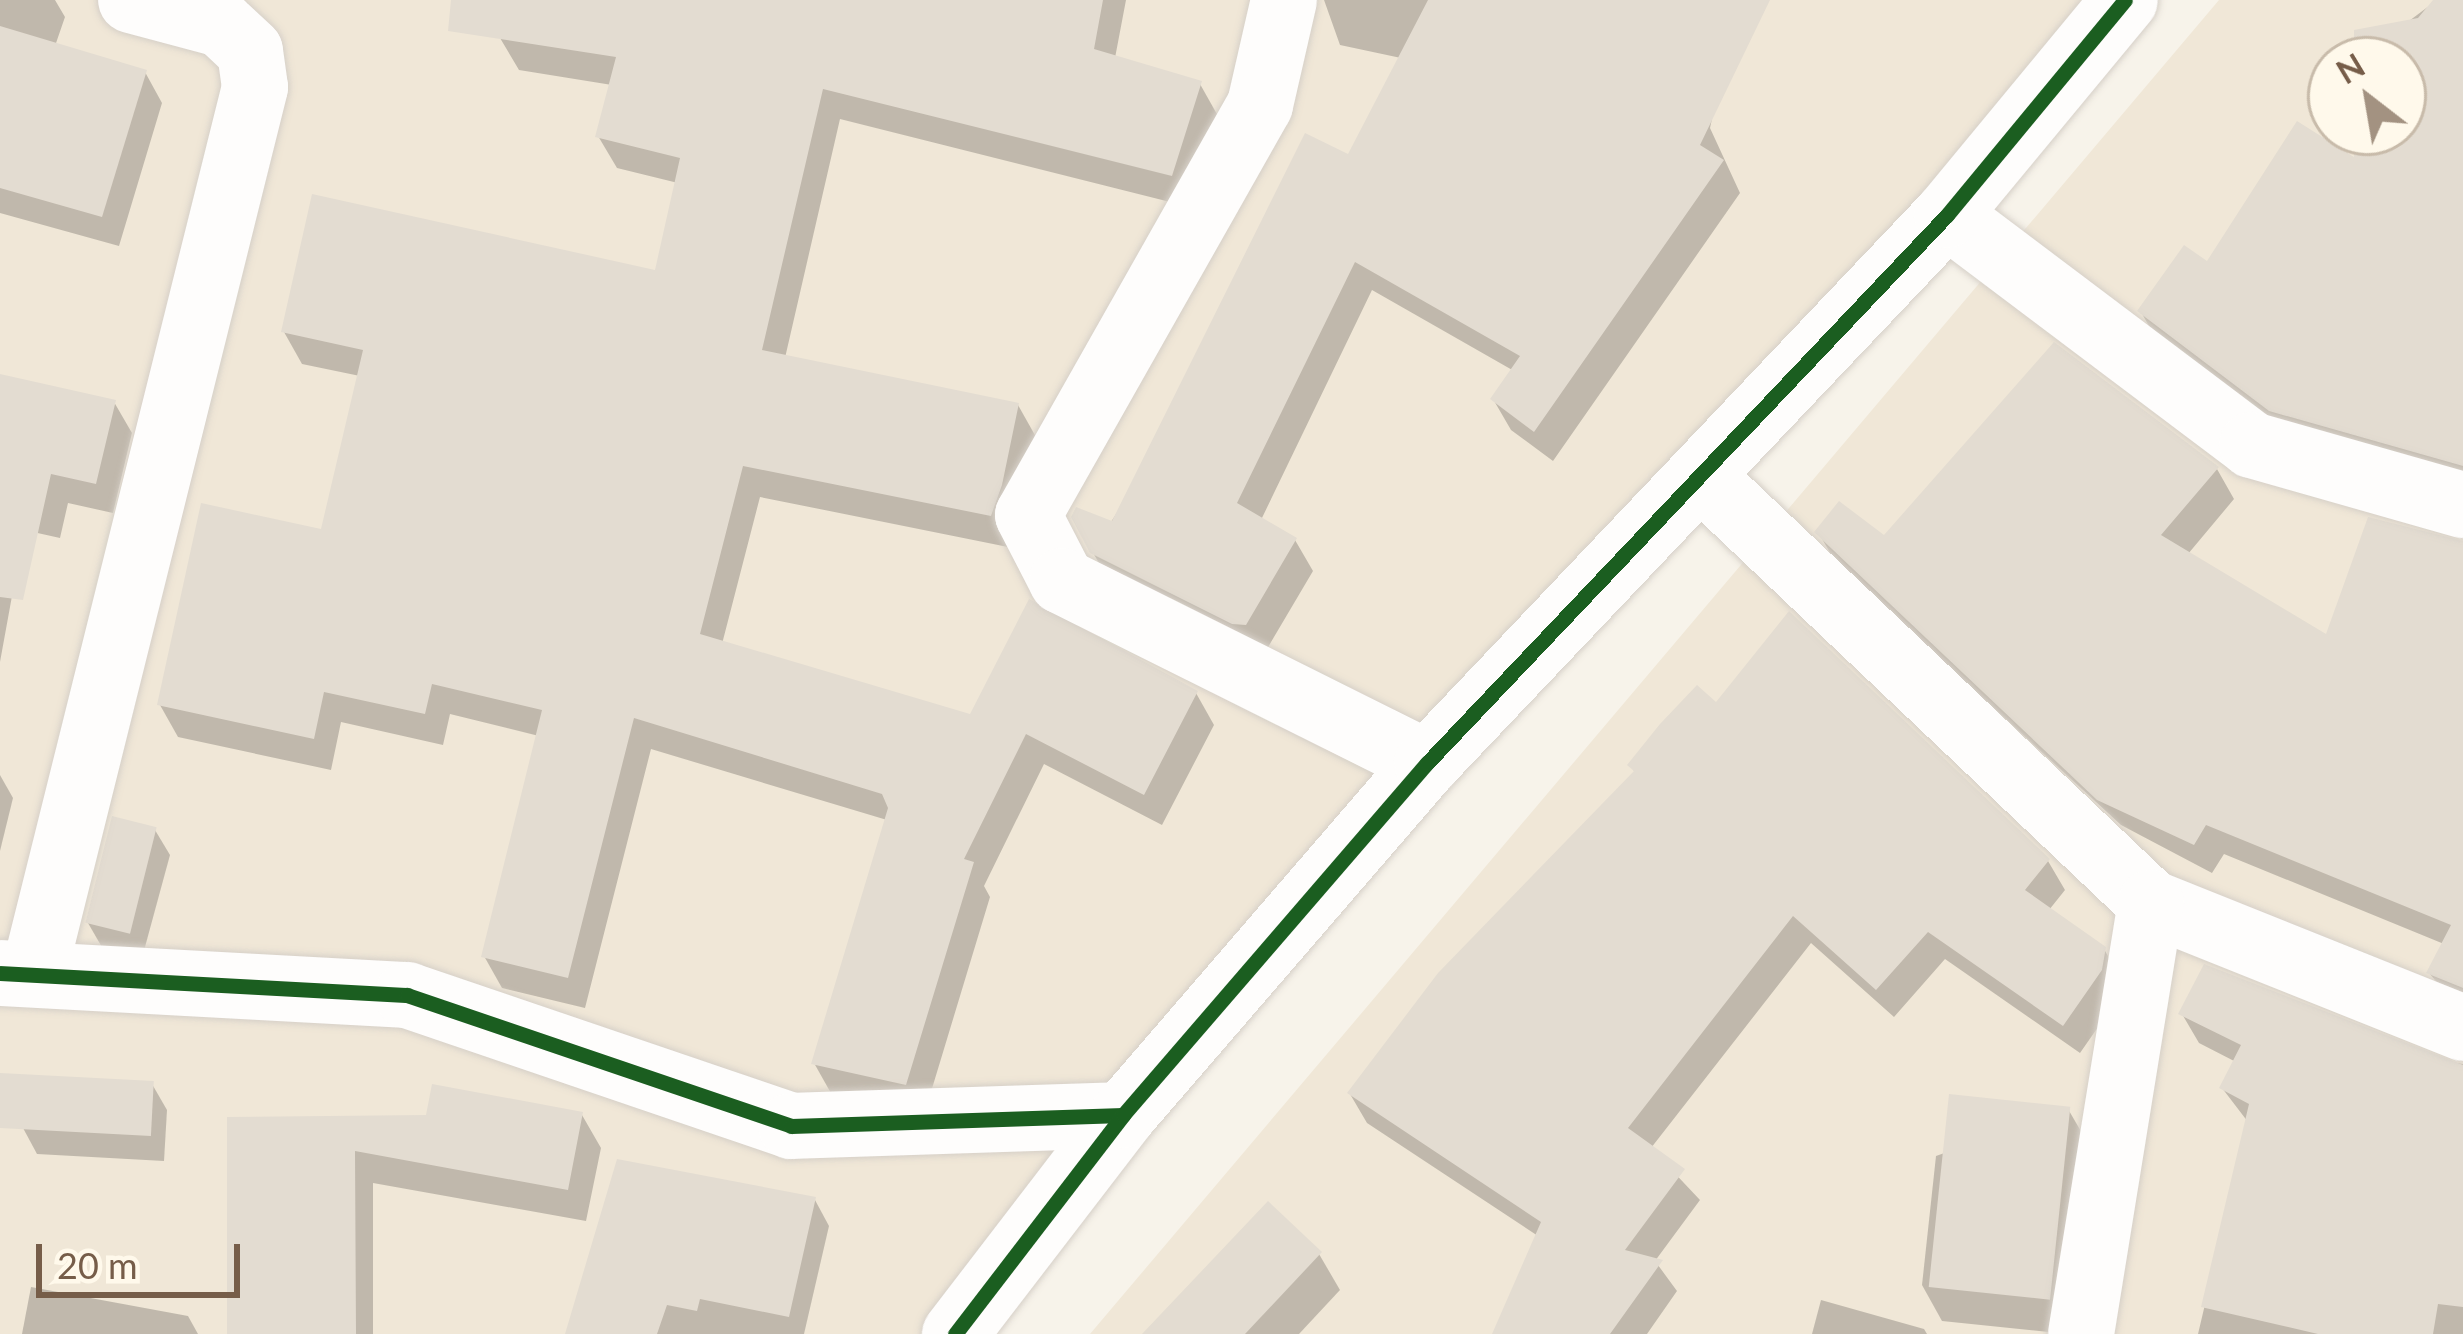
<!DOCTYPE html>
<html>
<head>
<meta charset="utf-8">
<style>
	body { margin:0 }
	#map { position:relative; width:2463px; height:1334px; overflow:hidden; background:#f7f3ea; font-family:Lato,sans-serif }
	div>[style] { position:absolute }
	.residential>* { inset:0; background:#f0e7d7 }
	.shadow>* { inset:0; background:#0003 }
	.building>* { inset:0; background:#e3dcd1; transform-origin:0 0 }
	.roads { filter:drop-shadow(0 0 3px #d6d0c8) drop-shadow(0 0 3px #d6d0c8) }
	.minor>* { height:66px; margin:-33px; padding:0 33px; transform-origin:33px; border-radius:33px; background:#fefdfc }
	.cycleway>* { height:15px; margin:-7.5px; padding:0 7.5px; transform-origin:7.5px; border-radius:7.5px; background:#1b5e20 }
	span { translate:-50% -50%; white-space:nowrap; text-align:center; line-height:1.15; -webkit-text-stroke:12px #fff9eb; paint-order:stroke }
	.north { position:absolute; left:2307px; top:36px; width:120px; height:120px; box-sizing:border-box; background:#fff9eb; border:3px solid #c8bbaa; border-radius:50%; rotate:329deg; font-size:33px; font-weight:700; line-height:48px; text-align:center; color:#765d49 }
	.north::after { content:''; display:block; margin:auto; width:42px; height:54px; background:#a39281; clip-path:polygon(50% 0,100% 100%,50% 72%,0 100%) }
	.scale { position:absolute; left:36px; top:1244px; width:204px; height:54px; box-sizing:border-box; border:6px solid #765d49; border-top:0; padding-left:15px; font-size:36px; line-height:42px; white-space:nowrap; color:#765d49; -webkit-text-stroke:9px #fff9eb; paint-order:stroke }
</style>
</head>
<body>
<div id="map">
	<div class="residential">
		<i style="clip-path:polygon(0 0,2117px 0,961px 1334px,0 1334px)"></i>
		<i style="clip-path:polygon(evenodd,2219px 0,2463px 0,2463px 1334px,1090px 1334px,2219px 0,2331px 60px,2403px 60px,2403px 132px,2331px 132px,2331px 60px)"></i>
	</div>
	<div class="shadow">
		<i style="clip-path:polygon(0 0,55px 0,65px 17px,55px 46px,145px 72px,162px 103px,119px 246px,0 213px)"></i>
		<i style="clip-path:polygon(507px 0,1126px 0,1115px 58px,1200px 84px,1218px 116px,1190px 207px,840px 119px,785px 358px,1018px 405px,1036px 437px,1008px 547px,760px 497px,722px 644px,972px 718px,1196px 693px,1214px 725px,1162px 825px,1044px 764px,984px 886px,990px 897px,924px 1115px,832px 1095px,814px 1063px,887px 820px,651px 749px,585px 1008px,502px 988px,484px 956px,539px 736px,450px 714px,443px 745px,341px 722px,331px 770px,178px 737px,160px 705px,323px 533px,360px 376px,302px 364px,284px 332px,658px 274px,678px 183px,617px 168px,598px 136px,612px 85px,519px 70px,500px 38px)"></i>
		<i style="clip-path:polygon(1324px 0,1738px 0,1710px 128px,1740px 193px,1553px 461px,1511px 430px,1493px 399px,1514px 371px,1372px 290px,1261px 520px,1295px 540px,1313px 571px,1264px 654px,1111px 584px,1092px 551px,1349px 158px,1401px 58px,1340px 45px)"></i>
		<i style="clip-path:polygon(2437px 0,2463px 0,2463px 494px,2289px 441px,2158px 342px,2141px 312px,2357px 162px,2357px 132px,2403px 132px,2403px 60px,2357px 60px)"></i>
		<i style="clip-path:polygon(0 377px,114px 402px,132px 433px,113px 513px,68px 503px,60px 538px,24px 530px,0 662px)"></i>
		<i style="clip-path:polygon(2217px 469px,2234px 499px,2188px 554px,2327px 638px,2463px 542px,2463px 1013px,2429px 973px,2444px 944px,2224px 854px,2212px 873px,2121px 825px,1836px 563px,1818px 532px,1884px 539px)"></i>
		<i style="clip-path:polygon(1716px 706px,2048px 861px,2065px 890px,2049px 910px,2104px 949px,2121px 979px,2117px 1000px,2080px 1053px,1945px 959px,1894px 1017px,1811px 943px,1651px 1148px,1700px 1200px,1655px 1261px,1677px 1291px,1647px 1334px,1495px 1334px,1538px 1236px,1367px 1123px,1350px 1094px,1636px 774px,1631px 766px)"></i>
		<i style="clip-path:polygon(0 775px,13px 798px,0 851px)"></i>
		<i style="clip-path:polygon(155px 830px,170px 855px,142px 958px,103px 949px,88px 923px)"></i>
		<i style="clip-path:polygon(2182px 1014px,2463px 1064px,2463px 1334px,2198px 1334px,2248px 1122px,2222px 1088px,2236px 1062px,2199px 1043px)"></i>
		<i style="clip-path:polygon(152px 1084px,167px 1110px,164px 1161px,37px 1154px,23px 1128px)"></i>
		<i style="clip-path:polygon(2068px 1109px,2089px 1145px,2068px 1334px,1942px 1321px,1922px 1285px,1936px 1156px)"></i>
		<i style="clip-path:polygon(582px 1115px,601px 1148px,586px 1221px,373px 1183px,373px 1334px,230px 1334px,230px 1120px)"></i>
		<i style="clip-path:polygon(815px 1200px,829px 1226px,804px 1334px,568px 1334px)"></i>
		<i style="clip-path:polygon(1319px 1254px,1340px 1290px,1299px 1334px,1146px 1334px)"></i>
		<i style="clip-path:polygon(31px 1287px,188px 1316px,198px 1334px,22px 1334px)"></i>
		<i style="clip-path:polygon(1821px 1300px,1924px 1329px,1927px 1334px,1812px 1334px)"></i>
	</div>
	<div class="building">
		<i style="clip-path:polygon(451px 0,1103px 0,1094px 49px,1202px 81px,1172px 176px,823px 89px,762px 350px,1019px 403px,1002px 485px,991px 516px,743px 466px,700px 634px,970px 714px,1029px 599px,1198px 691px,1144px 795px,1026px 734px,964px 859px,974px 862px,906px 1085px,811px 1064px,888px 808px,882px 794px,634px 718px,568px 978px,481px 957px,542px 710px,432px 684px,425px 714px,324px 692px,314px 739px,157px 705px,201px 503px,321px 529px,363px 350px,281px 332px,312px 194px,655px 270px,680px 158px,595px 137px,616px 57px,448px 31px)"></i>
		<i style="clip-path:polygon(1428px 0,1770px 0,1700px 145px,1724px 160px,1534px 432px,1490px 399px,1520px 356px,1355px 262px,1237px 503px,1297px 538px,1246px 625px,1232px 624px,1090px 553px,1071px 517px,1076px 507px,1112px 521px,1305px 133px,1348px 154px)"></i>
		<i style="clip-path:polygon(2433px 0,2463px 0,2463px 466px,2269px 411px,2137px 311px,2184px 245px,2207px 261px,2297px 121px,2354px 157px,2354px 132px,2403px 132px,2403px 60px,2354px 60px,2354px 30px,2418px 18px)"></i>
		<i style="clip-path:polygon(0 26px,147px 70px,102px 217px,0 188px)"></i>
		<i style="clip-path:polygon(2054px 342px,2219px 467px,2161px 535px,2326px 634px,2368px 517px,2463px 541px,2463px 988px,2426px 973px,2451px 925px,2206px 825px,2194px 845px,2097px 800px,1814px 532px,1839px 501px,1884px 535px)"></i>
		<i style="clip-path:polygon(0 374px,116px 400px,96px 484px,51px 474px,23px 600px,0 597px)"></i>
		<i style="clip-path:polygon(1789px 611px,2050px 859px,2025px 890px,2106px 947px,2102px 970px,2063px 1026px,1928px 932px,1876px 990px,1793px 916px,1628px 1128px,1685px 1169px,1625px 1250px,1663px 1260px,1610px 1334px,1492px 1334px,1541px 1222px,1347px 1093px,1438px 973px,1634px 771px,1627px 765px,1660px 724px,1697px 685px,1716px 702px)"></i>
		<i style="left:112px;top:816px;width:46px;height:110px;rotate:14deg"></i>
		<i style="clip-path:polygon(2204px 964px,2463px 1065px,2463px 1307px,2438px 1304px,2433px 1334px,2318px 1334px,2201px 1307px,2249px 1104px,2219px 1088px,2241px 1045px,2178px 1014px)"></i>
		<i style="left:0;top:1073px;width:154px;height:55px;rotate:3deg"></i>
		<i style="clip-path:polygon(432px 1084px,583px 1112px,568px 1190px,355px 1151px,356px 1334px,227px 1334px,227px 1117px,426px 1115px)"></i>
		<i style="left:1949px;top:1094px;width:122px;height:194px;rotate:6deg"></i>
		<i style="clip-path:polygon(617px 1159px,816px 1197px,789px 1317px,700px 1299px,697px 1311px,667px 1305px,657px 1334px,565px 1334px)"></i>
		<i style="clip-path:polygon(1268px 1201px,1322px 1252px,1245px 1334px,1142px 1334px)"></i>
	</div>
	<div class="roads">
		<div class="minor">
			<i style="left:1284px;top:0;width:108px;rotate:102.9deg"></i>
			<i style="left:1260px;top:105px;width:471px;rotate:119.5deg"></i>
			<i style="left:1028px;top:515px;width:74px;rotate:62.7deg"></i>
			<i style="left:1062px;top:581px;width:408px;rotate:26.5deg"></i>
			<i style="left:1947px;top:215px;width:382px;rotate:37deg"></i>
			<i style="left:2252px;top:445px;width:219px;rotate:15.9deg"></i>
			<i style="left:1704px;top:479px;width:616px;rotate:43.49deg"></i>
			<i style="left:2151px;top:903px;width:336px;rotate:21.8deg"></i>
			<i style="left:0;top:973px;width:408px;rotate:3.1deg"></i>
			<i style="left:407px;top:995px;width:406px;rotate:18.8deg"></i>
			<i style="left:791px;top:1126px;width:332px;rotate:-1.9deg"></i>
			<i style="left:34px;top:973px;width:913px;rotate:-75.99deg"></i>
			<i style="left:255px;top:87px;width:36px;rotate:-98deg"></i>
			<i style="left:250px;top:51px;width:40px;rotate:-137deg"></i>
			<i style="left:221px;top:24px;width:93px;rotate:-165.1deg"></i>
			<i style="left:955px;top:1334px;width:276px;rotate:-52.5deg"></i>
			<i style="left:1123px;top:1115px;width:465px;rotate:-49.2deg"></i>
			<i style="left:1427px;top:763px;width:755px;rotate:-46.5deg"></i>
			<i style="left:1947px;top:215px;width:279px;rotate:-50.4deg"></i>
			<i style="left:2081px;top:1334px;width:437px;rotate:-80.8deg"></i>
		</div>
	</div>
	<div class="cycleway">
		<i style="left:0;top:973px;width:408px;rotate:3.1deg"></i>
		<i style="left:407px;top:995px;width:406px;rotate:18.8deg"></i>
		<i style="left:791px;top:1126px;width:332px;rotate:-1.9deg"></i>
		<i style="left:955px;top:1334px;width:276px;rotate:-52.5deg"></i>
		<i style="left:1123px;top:1115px;width:465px;rotate:-49.2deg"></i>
		<i style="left:1427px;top:763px;width:755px;rotate:-46.5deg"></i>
		<i style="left:1947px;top:215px;width:279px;rotate:-50.4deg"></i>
	</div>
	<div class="north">N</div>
	<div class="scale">20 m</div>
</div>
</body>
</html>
